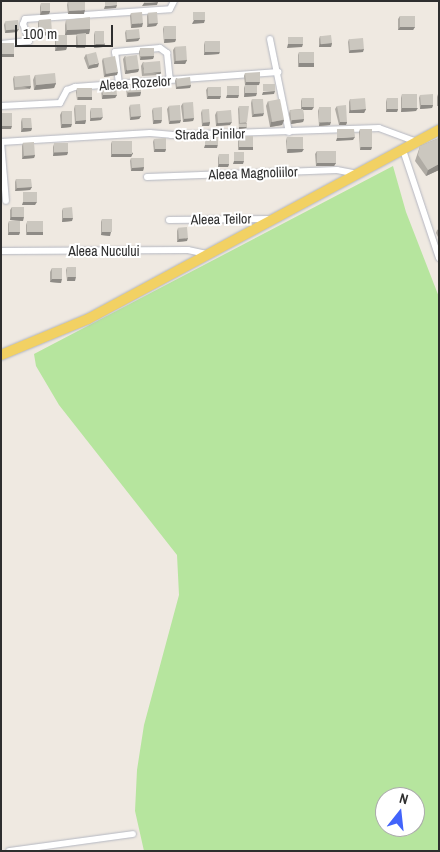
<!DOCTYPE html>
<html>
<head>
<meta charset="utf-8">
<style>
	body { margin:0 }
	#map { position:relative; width:440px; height:852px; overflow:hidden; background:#efe9e1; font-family:"Archivo Narrow",sans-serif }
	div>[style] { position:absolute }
	.green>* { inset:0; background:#b6e59e }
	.roads { filter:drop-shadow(0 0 1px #b4b7c1) drop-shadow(0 0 1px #b4b7c1) }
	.minor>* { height:6px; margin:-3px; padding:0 3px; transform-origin:3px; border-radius:3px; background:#fff }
	.primary>* { height:10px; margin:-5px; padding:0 5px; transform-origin:5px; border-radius:5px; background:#f2d163 }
	.wall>* { inset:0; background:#afaba4 }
	.shaded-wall>* { inset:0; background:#8e8b86; transform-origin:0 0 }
	.building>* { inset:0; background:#cbc7bf; transform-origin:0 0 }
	span { translate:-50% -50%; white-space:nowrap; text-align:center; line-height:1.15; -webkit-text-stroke:4px #fff; paint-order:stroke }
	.street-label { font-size:14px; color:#2e2e2e }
	.frame { position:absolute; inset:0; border:2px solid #2e2e2e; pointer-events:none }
	.north { position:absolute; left:375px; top:787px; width:50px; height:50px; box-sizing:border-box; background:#fff; border:1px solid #ababab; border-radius:50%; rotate:16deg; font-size:14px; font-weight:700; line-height:20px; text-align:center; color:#2e2e2e }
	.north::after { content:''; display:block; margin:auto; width:18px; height:22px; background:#4264fb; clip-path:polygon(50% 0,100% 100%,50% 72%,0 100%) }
	.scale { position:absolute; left:15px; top:25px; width:98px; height:22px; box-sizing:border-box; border:2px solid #2e2e2e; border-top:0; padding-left:6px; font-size:15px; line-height:18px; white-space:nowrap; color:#2e2e2e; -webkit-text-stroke:4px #fff; paint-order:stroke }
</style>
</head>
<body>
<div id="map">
	<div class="green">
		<i style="clip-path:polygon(evenodd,393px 166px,406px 212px,439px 297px,439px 851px,144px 851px,135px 811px,137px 770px,144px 725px,179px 595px,177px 555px,59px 405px,36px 366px,34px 354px,393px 166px,385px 797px,415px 797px,415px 827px,385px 827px,385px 797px)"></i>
	</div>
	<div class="roads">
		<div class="minor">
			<i style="left:270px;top:39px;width:95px;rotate:78.5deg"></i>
			<i style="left:1px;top:44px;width:28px;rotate:-6deg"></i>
			<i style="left:29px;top:41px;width:18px;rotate:-109deg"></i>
			<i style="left:23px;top:24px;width:5px;rotate:-68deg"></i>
			<i style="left:25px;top:19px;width:145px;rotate:-3.9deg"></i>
			<i style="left:170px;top:9px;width:9px;rotate:-63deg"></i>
			<i style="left:119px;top:84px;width:32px;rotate:-97deg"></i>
			<i style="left:115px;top:52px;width:45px;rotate:-5.1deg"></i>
			<i style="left:160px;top:48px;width:9px;rotate:36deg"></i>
			<i style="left:167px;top:53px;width:27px;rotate:84deg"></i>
			<i style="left:1px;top:106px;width:59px;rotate:-2.9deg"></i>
			<i style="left:60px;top:103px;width:15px;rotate:-62deg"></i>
			<i style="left:67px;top:90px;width:9px;rotate:-21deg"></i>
			<i style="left:75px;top:87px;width:204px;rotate:-4.2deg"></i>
			<i style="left:1px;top:142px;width:149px;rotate:-3.5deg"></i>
			<i style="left:150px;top:133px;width:21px;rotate:5deg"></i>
			<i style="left:171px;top:135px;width:208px;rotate:-1.9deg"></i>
			<i style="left:379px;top:128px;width:40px;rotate:20.2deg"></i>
			<i style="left:1px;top:142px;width:59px;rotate:85.2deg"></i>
			<i style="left:403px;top:150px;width:114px;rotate:71.6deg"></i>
			<i style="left:147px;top:177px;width:190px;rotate:-2.1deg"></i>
			<i style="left:337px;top:170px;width:20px;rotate:11deg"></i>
			<i style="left:169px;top:220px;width:102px;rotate:-0.6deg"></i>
			<i style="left:1px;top:251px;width:187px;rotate:-0.3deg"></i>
			<i style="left:188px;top:250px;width:19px;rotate:12deg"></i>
			<i style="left:9px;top:851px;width:125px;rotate:-7.8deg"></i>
		</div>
		<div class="primary">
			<i style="left:1px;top:355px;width:94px;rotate:-22.5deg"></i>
			<i style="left:88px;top:319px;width:399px;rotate:-28.3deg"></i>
		</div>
	</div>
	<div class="wall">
		<i style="clip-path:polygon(68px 1px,84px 14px,68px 14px,67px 5px)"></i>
		<i style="clip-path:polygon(41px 3px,50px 11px,49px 14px,40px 15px,40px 7px)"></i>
		<i style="clip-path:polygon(131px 13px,142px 27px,131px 28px,130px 16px)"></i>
		<i style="clip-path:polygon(148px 13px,156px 26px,147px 27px,147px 16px)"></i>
		<i style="clip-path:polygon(400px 16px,415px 27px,413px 30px,398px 30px,398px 19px)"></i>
		<i style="clip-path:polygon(39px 20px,52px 32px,50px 35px,38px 36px,38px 23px)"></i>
		<i style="clip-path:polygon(66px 20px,90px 29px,89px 34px,86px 34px,85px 48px,76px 48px,76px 37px,77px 34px,67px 35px,67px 47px,66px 50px,55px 51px,55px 39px,56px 35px,65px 35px,65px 25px)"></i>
		<i style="clip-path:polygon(5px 22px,17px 32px,5px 33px,4px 25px)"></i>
		<i style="clip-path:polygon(164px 26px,176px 39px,175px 42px,164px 43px,163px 29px)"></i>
		<i style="clip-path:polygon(126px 30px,140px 38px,138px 41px,126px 42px,125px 33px)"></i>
		<i style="clip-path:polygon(95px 31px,105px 44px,103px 47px,94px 48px,94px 35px)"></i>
		<i style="clip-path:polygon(320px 36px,332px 43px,331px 47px,319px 47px,319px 39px)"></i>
		<i style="clip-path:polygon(349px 39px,363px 52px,349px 53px,348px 42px)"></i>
		<i style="clip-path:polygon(205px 41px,220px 51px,219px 54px,204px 55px,204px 45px)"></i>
		<i style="clip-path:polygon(175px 47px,187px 60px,185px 64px,174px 64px,173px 50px)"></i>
		<i style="clip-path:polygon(140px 49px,154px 56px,153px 59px,140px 60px,139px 52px)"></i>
		<i style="clip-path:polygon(299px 52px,313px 67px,298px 67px,298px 55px)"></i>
		<i style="clip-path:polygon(86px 54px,98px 67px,88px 69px,84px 58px)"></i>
		<i style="clip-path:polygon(125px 56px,139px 69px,138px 72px,125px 74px,123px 59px)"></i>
		<i style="clip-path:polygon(103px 58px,117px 75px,104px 77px,102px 61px)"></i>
		<i style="clip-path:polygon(143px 62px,161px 72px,160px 75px,142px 76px,141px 66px)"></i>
		<i style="clip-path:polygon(245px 73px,259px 85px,257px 85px,256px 96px,244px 97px,244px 88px,245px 85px,244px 76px)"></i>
		<i style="clip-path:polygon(35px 75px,56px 83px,54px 88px,34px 90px,33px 80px)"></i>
		<i style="clip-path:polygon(14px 76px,31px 86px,30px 89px,14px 90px,13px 79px)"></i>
		<i style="clip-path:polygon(176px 78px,191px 85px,190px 88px,176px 89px,175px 81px)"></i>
		<i style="clip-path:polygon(127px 85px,141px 92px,140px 96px,127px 97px,126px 88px)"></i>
		<i style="clip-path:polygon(102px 87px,117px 95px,115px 98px,102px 99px,101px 90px)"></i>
		<i style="clip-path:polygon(208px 87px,220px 99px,207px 99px,206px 90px)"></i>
		<i style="clip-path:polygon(77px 88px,92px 97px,91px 100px,77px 100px,76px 92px)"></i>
		<i style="clip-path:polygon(402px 94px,416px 111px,401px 112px,401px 98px)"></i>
		<i style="clip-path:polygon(438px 94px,439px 106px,437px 106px,437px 97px)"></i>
		<i style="clip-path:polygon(420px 95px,433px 105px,432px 108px,420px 109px,419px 98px)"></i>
		<i style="clip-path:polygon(302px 98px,312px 110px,303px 110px,304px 119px,303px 122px,291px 124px,289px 114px,290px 110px,301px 109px,301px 101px)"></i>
		<i style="clip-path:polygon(387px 98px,398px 109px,397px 112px,386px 112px,386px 102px)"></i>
		<i style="clip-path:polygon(252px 99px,263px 116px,252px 117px,251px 103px)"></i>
		<i style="clip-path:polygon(350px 99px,366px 109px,364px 113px,349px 113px,349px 102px)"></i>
		<i style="clip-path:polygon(268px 101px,284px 120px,282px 125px,270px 127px,266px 106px)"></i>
		<i style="clip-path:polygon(183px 103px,194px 118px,193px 121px,183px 122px,181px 106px)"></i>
		<i style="clip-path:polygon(75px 105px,86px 120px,85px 124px,75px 124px,74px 109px)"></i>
		<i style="clip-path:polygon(130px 105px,141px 116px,139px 119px,130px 120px,129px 108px)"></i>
		<i style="clip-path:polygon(169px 106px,180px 123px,169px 124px,167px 109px)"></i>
		<i style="clip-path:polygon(239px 106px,247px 124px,246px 128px,239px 129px,238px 109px)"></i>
		<i style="clip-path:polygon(337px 106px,347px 122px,346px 125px,339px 125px,335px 109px)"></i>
		<i style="clip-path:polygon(91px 108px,101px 120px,90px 121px,90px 112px)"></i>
		<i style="clip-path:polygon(153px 108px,161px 123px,153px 124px,152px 111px)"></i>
		<i style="clip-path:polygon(319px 108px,330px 125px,319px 126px,318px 111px)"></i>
		<i style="clip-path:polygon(202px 110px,210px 122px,209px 126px,202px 126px,201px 113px)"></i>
		<i style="clip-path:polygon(62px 111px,71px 127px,61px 128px,60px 115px)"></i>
		<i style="clip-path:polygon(217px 111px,230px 125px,216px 126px,215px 115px)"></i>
		<i style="clip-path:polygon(22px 118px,32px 128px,31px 131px,21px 132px,21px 122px)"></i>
		<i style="clip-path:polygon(360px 129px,372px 147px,371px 150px,360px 150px,359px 132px)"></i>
		<i style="clip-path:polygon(239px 136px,252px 150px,238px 150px,238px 139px)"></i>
		<i style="clip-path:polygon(287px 137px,302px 152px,287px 153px,286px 141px)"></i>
		<i style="clip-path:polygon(439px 138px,439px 170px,426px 176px,415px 161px,420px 146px)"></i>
		<i style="clip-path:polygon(154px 139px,166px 149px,165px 152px,154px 152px,153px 142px)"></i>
		<i style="clip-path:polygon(112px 141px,133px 153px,131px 157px,111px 157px,111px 144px)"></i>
		<i style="clip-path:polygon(23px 143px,35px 155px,34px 158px,22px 159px,22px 146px)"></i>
		<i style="clip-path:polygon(54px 144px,68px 152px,67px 155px,53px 156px,53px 147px)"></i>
		<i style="clip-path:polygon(317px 151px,336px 163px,334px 166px,316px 166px,315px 154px)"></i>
		<i style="clip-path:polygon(219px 154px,229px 164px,228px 167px,218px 167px,218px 158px)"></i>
		<i style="clip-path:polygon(131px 158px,144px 167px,143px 171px,131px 171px,130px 161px)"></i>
		<i style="clip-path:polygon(16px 179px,32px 187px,30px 190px,15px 191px,15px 182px)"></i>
		<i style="clip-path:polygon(12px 207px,23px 221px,10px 220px,10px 210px)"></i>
		<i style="clip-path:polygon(63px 208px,72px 221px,62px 222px,62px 211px)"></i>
		<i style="clip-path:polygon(102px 219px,110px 236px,101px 235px,101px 222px)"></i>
		<i style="clip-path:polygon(9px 221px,20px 232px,19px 235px,8px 235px,8px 224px)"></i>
		<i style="clip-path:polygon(27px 222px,42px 235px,26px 235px,26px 225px)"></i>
		<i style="clip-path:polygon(178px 228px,187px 241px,177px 242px,177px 231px)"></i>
		<i style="clip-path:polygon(439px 229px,439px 239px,436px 233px,437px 230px)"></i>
		<i style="clip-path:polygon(67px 267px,75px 281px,67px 281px,66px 270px)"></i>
		<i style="clip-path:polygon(52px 268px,61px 283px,50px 282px,50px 272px)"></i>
	</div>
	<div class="shaded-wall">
		<i style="clip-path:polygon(158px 2px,157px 5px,142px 6px,144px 3px)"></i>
		<i style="clip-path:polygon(117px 5px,116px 8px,104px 9px,105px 6px)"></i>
		<i style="clip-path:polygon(85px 10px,84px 14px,68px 14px,69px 11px)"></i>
		<i style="clip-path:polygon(42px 11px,50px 11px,49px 14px,40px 15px)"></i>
		<i style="clip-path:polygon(194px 20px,205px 20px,204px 23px,192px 24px)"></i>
		<i style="clip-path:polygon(143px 23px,142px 27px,131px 28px,132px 24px)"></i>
		<i style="clip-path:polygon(149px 23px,158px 23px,156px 26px,147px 27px)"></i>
		<i style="clip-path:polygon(400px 27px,415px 27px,413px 30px,398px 30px)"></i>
		<i style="clip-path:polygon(19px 29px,17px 32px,5px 33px,6px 30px)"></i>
		<i style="clip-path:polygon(90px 29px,89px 34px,65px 35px,67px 30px)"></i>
		<i style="clip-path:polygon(39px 32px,52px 32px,50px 35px,38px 36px)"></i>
		<i style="clip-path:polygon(140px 38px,138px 41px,126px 42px,127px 39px)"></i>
		<i style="clip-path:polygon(165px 39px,176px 39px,175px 42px,164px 43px)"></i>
		<i style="clip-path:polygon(332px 43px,331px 47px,319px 47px,320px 44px)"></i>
		<i style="clip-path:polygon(96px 44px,105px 44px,103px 47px,94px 48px)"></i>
		<i style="clip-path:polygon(288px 44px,303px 44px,302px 47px,287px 48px)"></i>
		<i style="clip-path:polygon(78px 45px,86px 45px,85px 48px,76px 48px)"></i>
		<i style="clip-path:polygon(57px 47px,67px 47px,66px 50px,55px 51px)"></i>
		<i style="clip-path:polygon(364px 49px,363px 52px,349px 53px,350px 50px)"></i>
		<i style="clip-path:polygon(220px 51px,219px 54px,204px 55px,205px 52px)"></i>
		<i style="left:1px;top:54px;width:13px;height:3px"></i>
		<i style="clip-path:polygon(154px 56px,153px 59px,140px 60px,141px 57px)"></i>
		<i style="clip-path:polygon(187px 60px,185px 64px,174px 64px,175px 61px)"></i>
		<i style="clip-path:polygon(99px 63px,98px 67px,88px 69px,89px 66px)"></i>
		<i style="left:299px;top:63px;width:15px;height:4px"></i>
		<i style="clip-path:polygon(139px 69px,138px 72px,125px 74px,126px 70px)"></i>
		<i style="clip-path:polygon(118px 72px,117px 75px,104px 77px,106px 73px)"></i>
		<i style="left:161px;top:72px;width:3px;height:18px;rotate:108deg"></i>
		<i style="clip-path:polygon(246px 82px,260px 82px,259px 85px,245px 86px)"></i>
		<i style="clip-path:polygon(56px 83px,54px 88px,34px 90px,36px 85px)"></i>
		<i style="clip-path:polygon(191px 85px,190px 88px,176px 89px,177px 86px)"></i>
		<i style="left:31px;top:86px;width:3px;height:16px;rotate:108deg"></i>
		<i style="clip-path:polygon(275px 91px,274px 94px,262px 95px,263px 92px)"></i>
		<i style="clip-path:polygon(141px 92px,140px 96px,127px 97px,128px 93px)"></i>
		<i style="clip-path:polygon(245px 93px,257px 93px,256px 96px,244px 97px)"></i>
		<i style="clip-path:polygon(103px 95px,117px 95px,115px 98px,102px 99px)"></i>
		<i style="clip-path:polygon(227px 95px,239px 95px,238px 98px,226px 98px)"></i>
		<i style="clip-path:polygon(208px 96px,221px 96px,220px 99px,207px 99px)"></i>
		<i style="left:78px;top:97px;width:14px;height:3px"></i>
		<i style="clip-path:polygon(421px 105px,433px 105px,432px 108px,420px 109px)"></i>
		<i style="clip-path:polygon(302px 107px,314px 107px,312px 110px,301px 110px)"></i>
		<i style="clip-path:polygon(402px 108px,418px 108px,416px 111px,401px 112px)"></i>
		<i style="clip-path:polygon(366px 109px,364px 113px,349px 113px,350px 110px)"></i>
		<i style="clip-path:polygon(387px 109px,398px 109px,397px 112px,386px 112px)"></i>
		<i style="clip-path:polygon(264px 113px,263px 116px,252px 117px,254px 114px)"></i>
		<i style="clip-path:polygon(141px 116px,139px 119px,130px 120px,131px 117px)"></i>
		<i style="clip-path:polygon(103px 117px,101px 120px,90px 121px,91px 118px)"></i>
		<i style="clip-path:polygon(194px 118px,193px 121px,183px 122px,184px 119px)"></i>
		<i style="clip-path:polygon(304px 119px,303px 122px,291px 124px,292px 120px)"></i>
		<i style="clip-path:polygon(86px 120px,85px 124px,75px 124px,76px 121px)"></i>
		<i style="clip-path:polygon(154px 120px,162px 120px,161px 123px,153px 124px)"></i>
		<i style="clip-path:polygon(181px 120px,180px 123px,169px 124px,170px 121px)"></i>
		<i style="clip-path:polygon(284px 120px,282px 125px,270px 127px,271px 122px)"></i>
		<i style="clip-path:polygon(210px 122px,209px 126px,202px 126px,203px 123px)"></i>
		<i style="clip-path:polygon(232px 122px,230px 125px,216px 126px,217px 123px)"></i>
		<i style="clip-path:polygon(331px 122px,330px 125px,319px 126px,320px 123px)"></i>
		<i style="clip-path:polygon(340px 122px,347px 122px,346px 125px,339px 125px)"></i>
		<i style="clip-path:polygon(62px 124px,72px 124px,71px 127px,61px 128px)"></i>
		<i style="clip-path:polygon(2px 126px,12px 126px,11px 129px,1px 129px)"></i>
		<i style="clip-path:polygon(239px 127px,247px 127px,246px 128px,239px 129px)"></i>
		<i style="clip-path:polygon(23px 128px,32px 128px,31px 131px,21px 132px)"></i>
		<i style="clip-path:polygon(355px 137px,353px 140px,336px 141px,337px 138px)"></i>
		<i style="clip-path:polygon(218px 144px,217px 148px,204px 148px,205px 145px)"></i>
		<i style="left:239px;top:147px;width:14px;height:3px"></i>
		<i style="clip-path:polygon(361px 147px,372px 147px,371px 150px,360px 150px)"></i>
		<i style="clip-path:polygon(155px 149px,166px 149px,165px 152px,154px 152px)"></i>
		<i style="clip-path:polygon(288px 149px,304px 149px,302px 152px,287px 153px)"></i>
		<i style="clip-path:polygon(68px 152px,67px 155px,53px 156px,54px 153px)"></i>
		<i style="clip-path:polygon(133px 153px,131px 157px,111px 157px,112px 154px)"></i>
		<i style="clip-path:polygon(35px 155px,34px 158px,22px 159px,24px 156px)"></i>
		<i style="clip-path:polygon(234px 161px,244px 161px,243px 164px,233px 164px)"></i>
		<i style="clip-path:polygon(317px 163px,336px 163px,334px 166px,316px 166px)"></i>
		<i style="clip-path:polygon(219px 164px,229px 164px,228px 167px,218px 167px)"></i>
		<i style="clip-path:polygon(439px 164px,439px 170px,426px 176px,428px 170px)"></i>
		<i style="clip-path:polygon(144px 167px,143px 171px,131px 171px,132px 168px)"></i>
		<i style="clip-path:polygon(32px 187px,30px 190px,15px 191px,17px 188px)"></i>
		<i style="clip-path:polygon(23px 202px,37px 202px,35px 205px,22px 205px)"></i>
		<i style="clip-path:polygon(11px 217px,24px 217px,23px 221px,10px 220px)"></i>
		<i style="clip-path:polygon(63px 218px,73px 218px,72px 221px,62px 222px)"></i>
		<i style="clip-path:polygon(9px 232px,20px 232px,19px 235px,8px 235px)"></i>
		<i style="left:27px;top:232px;width:16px;height:3px"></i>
		<i style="clip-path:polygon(102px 232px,111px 232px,110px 236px,101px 235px)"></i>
		<i style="clip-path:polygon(188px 238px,187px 241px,177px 242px,179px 239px)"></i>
		<i style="clip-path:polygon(68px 277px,76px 277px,75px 281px,67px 281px)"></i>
		<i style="clip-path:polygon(52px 279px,62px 279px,61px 283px,50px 282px)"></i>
	</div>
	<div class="building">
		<i style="clip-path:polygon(68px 1px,85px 1px,85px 10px,69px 11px)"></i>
		<i style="clip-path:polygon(105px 1px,117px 1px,117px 5px,105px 6px)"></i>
		<i style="clip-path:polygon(144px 1px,158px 1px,158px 2px,144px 3px)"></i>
		<i style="left:41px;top:3px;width:9px;height:8px"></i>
		<i style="left:142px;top:12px;width:11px;height:11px;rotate:85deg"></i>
		<i style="left:157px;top:12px;width:11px;height:9px;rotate:85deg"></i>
		<i style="left:193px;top:12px;width:12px;height:8px"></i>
		<i style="left:400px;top:16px;width:15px;height:11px"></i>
		<i style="clip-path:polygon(90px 17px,90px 29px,67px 30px,66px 20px)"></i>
		<i style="clip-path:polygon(51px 19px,52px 32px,39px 32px,39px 20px)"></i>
		<i style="left:18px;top:20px;width:9px;height:13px;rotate:84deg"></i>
		<i style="left:164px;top:26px;width:12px;height:13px"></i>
		<i style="left:139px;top:29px;width:9px;height:13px;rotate:84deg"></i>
		<i style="left:95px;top:31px;width:9px;height:13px"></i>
		<i style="clip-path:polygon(86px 33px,86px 45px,78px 45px,77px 34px)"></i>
		<i style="left:56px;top:35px;width:11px;height:12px"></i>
		<i style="left:331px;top:35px;width:8px;height:11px;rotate:83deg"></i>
		<i style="left:288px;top:37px;width:15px;height:7px"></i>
		<i style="left:363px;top:38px;width:11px;height:14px;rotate:85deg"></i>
		<i style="left:205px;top:41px;width:15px;height:11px"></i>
		<i style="left:14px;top:43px;width:11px;height:13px;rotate:90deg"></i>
		<i style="left:186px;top:46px;width:14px;height:11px;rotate:86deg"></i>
		<i style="left:154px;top:48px;width:8px;height:14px;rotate:90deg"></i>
		<i style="left:96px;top:52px;width:11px;height:10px;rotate:75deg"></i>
		<i style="left:299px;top:52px;width:15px;height:11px"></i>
		<i style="left:137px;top:55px;width:14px;height:12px;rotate:82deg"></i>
		<i style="left:115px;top:56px;width:16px;height:12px;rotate:79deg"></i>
		<i style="left:160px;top:61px;width:11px;height:17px;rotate:85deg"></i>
		<i style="clip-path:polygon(260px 72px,260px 82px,246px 82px,245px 73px)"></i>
		<i style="left:55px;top:73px;width:10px;height:20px;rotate:84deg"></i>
		<i style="left:30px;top:75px;width:11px;height:16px;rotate:85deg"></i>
		<i style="left:190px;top:77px;width:8px;height:14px;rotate:83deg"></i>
		<i style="left:141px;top:84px;width:8px;height:14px;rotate:90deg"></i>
		<i style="left:275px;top:84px;width:7px;height:12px;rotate:90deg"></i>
		<i style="left:245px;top:85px;width:12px;height:8px"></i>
		<i style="clip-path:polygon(116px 86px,117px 95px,103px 95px,102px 87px)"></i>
		<i style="left:239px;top:86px;width:9px;height:12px;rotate:90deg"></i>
		<i style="left:208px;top:87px;width:13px;height:9px"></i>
		<i style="left:77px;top:88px;width:15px;height:9px"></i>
		<i style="left:402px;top:94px;width:15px;height:14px"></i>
		<i style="clip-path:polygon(433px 94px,433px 105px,421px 105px,420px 95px)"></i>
		<i style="left:302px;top:98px;width:12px;height:9px"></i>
		<i style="left:365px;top:98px;width:11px;height:15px;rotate:85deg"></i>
		<i style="left:387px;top:98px;width:11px;height:11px"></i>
		<i style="clip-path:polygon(252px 99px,263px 99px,264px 113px,254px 114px)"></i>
		<i style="left:280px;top:99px;width:21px;height:12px;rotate:79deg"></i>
		<i style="left:193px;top:102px;width:16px;height:10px;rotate:86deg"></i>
		<i style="left:140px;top:104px;width:12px;height:10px;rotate:85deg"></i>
		<i style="clip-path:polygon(75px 105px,86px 105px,86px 120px,76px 121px)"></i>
		<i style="left:180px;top:105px;width:15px;height:11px;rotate:86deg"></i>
		<i style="clip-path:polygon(346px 105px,347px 122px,340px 122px,337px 106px)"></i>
		<i style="clip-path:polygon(239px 106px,249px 106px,247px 122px,240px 123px)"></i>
		<i style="clip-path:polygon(162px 107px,162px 120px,154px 120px,153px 108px)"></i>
		<i style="left:331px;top:107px;width:15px;height:12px;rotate:90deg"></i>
		<i style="clip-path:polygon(91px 108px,102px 108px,103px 117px,91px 118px)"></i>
		<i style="left:209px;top:109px;width:13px;height:7px;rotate:86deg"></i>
		<i style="left:303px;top:109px;width:10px;height:13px;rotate:84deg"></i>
		<i style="left:231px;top:110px;width:12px;height:14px;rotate:85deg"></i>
		<i style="left:62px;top:111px;width:10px;height:13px"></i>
		<i style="left:2px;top:113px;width:10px;height:13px"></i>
		<i style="clip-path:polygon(22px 118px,31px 118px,32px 128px,23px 128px)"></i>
		<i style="left:239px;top:124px;width:8px;height:3px"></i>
		<i style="clip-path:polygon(337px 129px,354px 129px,355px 137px,337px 138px)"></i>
		<i style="left:360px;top:129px;width:12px;height:18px"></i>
		<i style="left:205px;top:136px;width:13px;height:9px"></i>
		<i style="left:239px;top:136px;width:14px;height:11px"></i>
		<i style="left:287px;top:137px;width:16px;height:12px"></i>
		<i style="clip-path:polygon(166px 138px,166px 149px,155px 149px,154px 139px)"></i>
		<i style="clip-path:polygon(439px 138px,439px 164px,428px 170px,418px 155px,420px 146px)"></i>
		<i style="left:112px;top:141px;width:20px;height:13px"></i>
		<i style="left:34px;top:142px;width:13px;height:11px;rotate:86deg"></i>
		<i style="left:68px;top:143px;width:9px;height:14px;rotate:90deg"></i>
		<i style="left:317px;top:151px;width:19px;height:12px"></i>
		<i style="left:234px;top:152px;width:10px;height:9px"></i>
		<i style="left:219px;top:154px;width:10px;height:10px"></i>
		<i style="clip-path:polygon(131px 158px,144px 158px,144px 167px,132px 168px)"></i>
		<i style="clip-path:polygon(16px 179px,31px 179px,32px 187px,17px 188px)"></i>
		<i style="left:23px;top:192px;width:14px;height:10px"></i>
		<i style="left:12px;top:207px;width:12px;height:10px"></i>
		<i style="clip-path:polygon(72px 207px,73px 218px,63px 218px,63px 208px)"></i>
		<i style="left:102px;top:219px;width:10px;height:13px"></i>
		<i style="left:9px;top:221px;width:11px;height:11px"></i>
		<i style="left:43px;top:221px;width:11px;height:16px;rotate:90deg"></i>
		<i style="left:187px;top:227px;width:11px;height:9px;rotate:85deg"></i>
		<i style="left:67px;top:267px;width:9px;height:10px"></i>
		<i style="left:52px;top:268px;width:10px;height:11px"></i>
	</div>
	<div class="street-label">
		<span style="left:135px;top:83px;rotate:-4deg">Aleea Rozelor</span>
		<span style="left:210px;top:134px;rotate:-1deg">Strada Pinilor</span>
		<span style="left:253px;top:173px;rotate:-2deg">Aleea Magnoliilor</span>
		<span style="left:221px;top:219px;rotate:-1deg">Aleea Teilor</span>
		<span style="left:104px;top:251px">Aleea Nucului</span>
	</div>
	<div class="frame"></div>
	<div class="north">N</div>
	<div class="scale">100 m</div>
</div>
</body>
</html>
